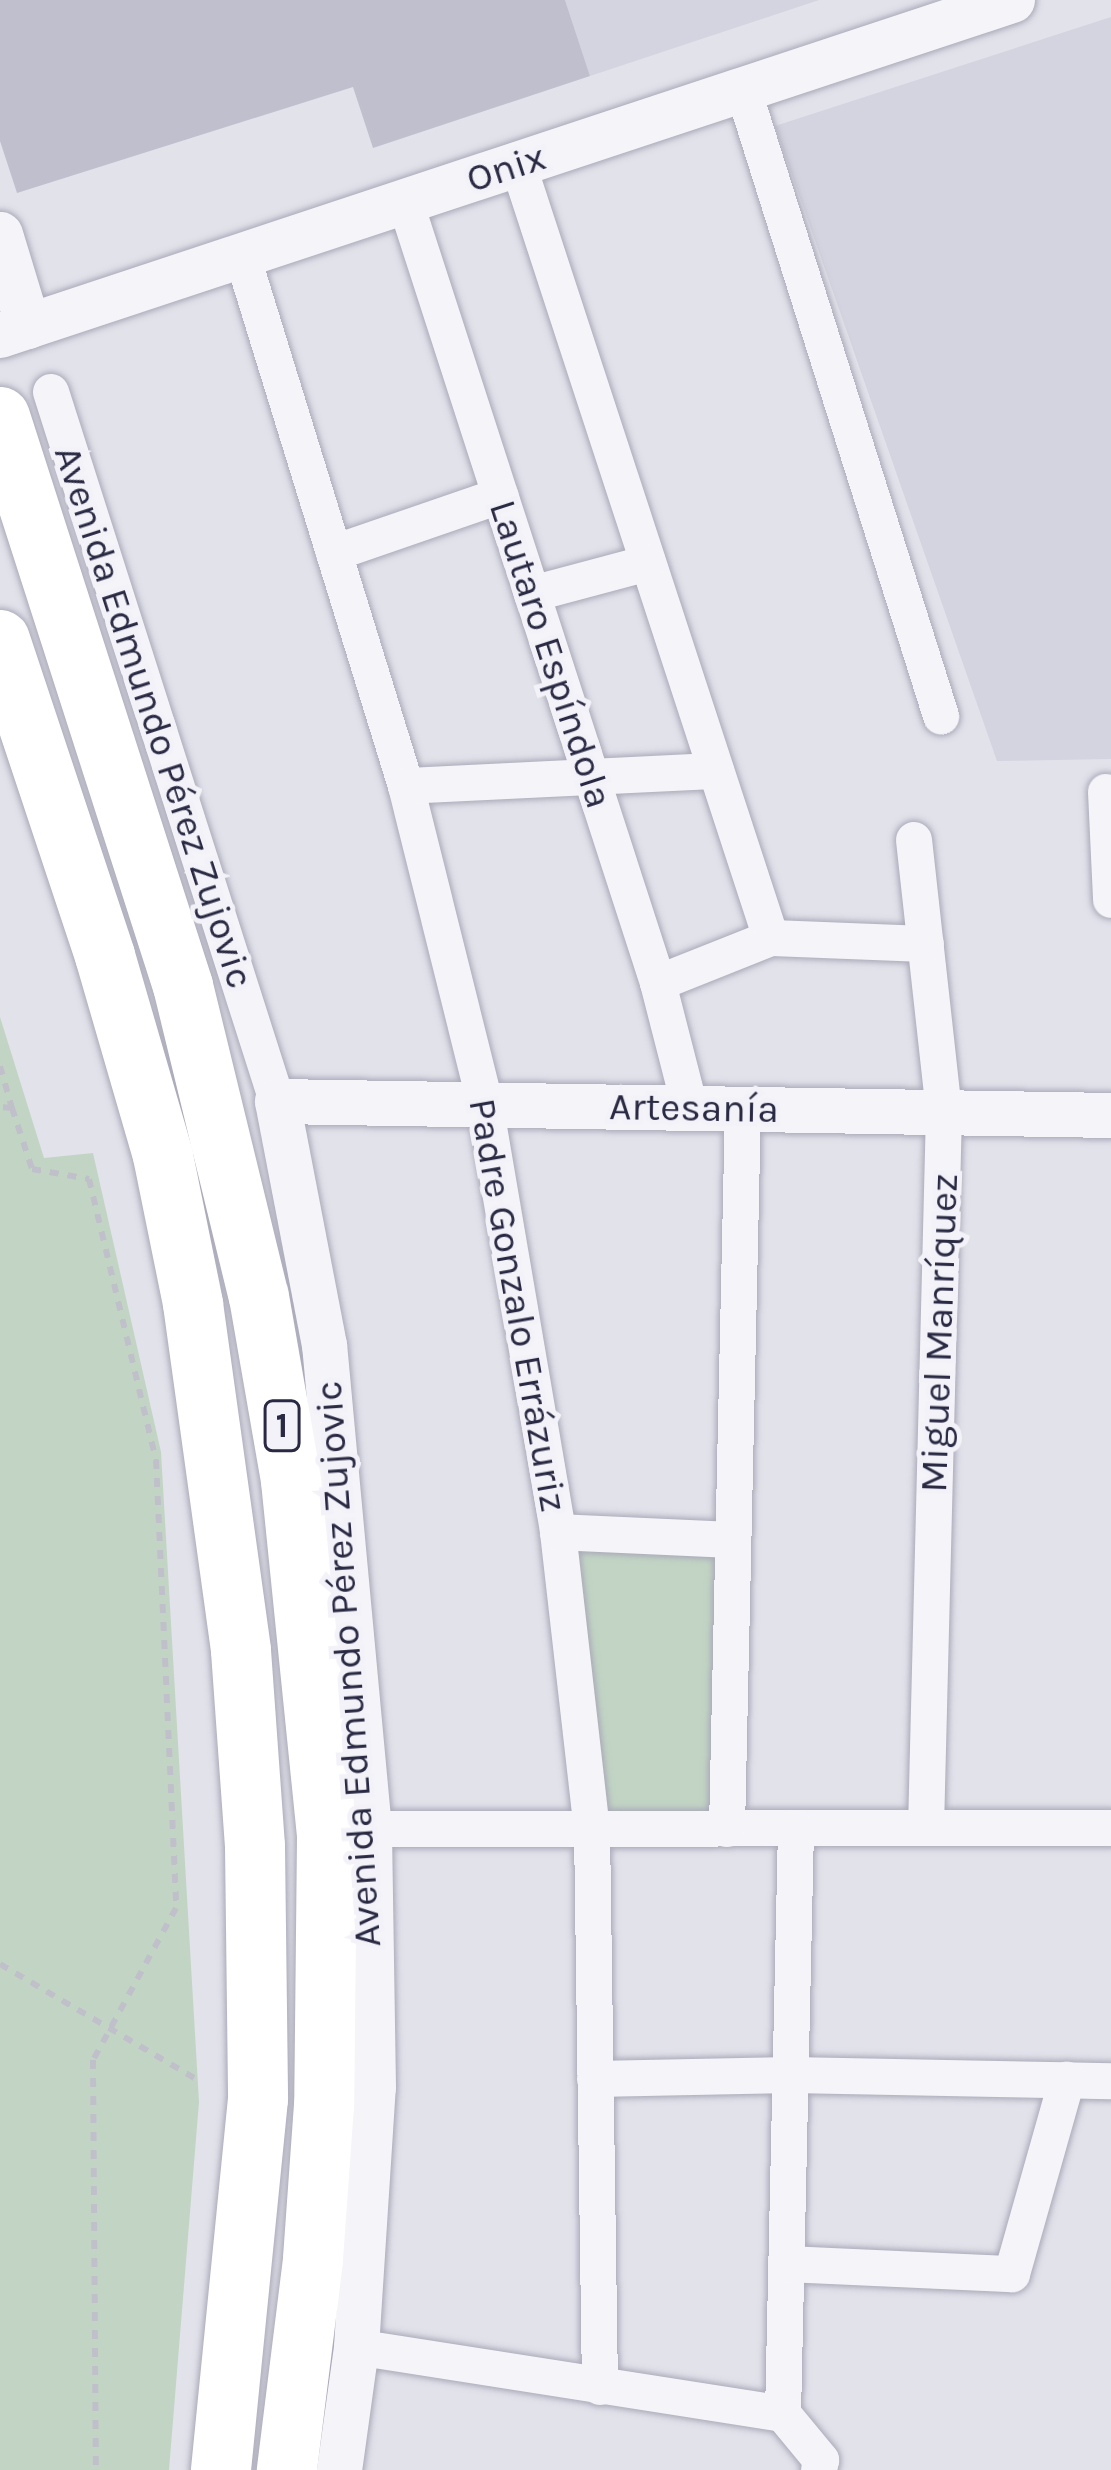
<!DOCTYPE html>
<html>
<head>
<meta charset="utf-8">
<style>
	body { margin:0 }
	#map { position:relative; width:1111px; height:2470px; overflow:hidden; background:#e2e2eb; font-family:Karla,sans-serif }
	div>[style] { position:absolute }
	.built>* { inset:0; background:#d4d4e0 }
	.green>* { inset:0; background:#c2d5c4 }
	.building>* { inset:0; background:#bfbfce }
	.path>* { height:6px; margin-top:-3px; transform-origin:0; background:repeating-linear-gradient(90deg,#c0c0ca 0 9px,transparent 0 18px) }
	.roads { filter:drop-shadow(0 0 3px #aaaab9) drop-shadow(0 0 3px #aaaab9) }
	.minor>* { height:36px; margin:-18px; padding:0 18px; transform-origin:18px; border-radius:18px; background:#f5f5f9 }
	.tertiary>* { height:45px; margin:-22.5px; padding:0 22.5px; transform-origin:22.5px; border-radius:22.5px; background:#f5f5f9 }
	.trunk>* { height:60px; margin:-30px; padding:0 30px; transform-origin:30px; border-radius:30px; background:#fff }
	span { translate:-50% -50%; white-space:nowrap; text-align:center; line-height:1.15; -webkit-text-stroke:10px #f2f2f8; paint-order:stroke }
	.shield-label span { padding:3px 9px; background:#f2f2f8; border:3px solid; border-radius:9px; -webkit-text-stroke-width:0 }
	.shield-label { font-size:36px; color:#292943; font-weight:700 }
	.street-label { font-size:39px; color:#292943 }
</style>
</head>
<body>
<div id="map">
	<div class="built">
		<i style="clip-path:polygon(565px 0,819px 0,590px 76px)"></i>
		<i style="clip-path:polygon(1111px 17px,1111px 759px,997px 761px,775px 126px)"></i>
	</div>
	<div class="green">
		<i style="clip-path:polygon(0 1017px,44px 1158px,93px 1153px,161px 1452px,199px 2102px,169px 2470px,0 2470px)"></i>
		<i style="clip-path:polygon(558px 1532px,731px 1540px,727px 1829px,592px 1829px)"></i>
	</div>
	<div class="building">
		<i style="clip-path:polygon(0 0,565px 0,590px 76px,373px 148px,353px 87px,17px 193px,0 141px)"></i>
	</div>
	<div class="path">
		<i style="left:0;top:1066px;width:44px;rotate:74.1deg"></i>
		<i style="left:12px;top:1108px;width:12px;rotate:-175deg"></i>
		<i style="left:12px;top:1108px;width:64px;rotate:71.8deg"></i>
		<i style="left:32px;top:1169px;width:58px;rotate:10deg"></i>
		<i style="left:89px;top:1179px;width:289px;rotate:76.6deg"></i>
		<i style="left:156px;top:1460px;width:448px;rotate:87.4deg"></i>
		<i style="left:176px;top:1908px;width:173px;rotate:118.6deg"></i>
		<i style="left:93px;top:2060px;width:410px;rotate:89.6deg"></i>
		<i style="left:0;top:1964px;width:227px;rotate:30.4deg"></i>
	</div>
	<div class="roads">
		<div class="minor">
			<i style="left:743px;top:89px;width:658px;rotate:72.47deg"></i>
			<i style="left:518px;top:164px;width:814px;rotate:71.9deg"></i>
			<i style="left:405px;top:201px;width:822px;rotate:72.07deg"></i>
			<i style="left:658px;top:983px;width:129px;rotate:75.6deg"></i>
			<i style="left:242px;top:255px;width:556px;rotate:72.84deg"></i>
			<i style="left:406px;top:786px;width:328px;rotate:76deg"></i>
			<i style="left:485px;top:1104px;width:434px;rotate:80.3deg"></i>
			<i style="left:558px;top:1532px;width:299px;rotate:83.5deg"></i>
			<i style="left:592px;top:1829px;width:558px;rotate:89.18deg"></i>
			<i style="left:51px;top:392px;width:744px;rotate:72.32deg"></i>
			<i style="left:334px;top:553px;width:176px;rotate:-19deg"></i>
			<i style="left:532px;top:594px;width:120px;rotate:-15deg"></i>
			<i style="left:406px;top:786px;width:310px;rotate:-2.8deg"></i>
			<i style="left:1106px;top:792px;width:108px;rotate:87.3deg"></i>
			<i style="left:914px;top:840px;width:274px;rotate:83.7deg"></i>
			<i style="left:944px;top:1112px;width:716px;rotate:91.44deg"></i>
			<i style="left:658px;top:983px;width:122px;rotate:-21.7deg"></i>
			<i style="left:771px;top:938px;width:155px;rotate:2.2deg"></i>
			<i style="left:558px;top:1532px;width:173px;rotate:2.6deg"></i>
			<i style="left:369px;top:1829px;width:742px;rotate:-0.08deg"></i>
			<i style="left:727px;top:1829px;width:720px;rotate:-88.73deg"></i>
			<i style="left:796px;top:1829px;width:585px;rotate:91.27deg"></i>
			<i style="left:783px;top:2414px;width:60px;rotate:50.4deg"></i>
			<i style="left:821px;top:2460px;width:10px;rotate:101deg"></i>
			<i style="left:595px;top:2079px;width:196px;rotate:-1.2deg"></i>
			<i style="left:791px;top:2075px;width:320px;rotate:1.1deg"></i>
			<i style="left:788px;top:2264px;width:224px;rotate:2.6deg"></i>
			<i style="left:1012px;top:2274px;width:202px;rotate:-74.2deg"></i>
			<i style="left:356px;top:2347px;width:432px;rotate:8.9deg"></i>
		</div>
		<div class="tertiary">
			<i style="left:0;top:234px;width:96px;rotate:73.1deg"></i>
			<i style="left:0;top:335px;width:1066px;rotate:-18.32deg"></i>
			<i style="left:339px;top:2470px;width:124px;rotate:-82.1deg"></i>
			<i style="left:356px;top:2347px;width:261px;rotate:-86.3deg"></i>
			<i style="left:373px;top:2087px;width:258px;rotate:-90.9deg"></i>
			<i style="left:369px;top:1829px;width:486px;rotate:-95.3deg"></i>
			<i style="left:324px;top:1345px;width:248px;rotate:-100.9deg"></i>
			<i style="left:277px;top:1101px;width:834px;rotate:0.96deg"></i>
		</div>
		<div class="trunk">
			<i style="left:0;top:417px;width:598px;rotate:72.17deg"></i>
			<i style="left:183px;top:986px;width:320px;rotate:76.3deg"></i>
			<i style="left:259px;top:1297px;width:187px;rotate:80.1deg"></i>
			<i style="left:291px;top:1481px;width:358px;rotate:84.2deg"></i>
			<i style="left:327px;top:1837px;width:268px;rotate:90.6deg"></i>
			<i style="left:324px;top:2105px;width:155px;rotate:94.1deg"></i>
			<i style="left:313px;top:2260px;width:212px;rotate:97.1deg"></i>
			<i style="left:0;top:640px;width:333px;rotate:71.6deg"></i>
			<i style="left:105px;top:956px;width:208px;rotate:73.8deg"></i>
			<i style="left:163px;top:1156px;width:151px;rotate:78.5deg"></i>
			<i style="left:193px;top:1304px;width:350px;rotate:82.1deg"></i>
			<i style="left:241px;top:1651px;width:196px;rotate:85.9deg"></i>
			<i style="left:255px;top:1846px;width:253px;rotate:89.3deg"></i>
			<i style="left:258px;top:2099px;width:373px;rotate:95.7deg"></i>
		</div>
	</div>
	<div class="shield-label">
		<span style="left:282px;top:1426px">1</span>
	</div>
	<div class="street-label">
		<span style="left:506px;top:168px;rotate:-18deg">Onix</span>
		<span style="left:551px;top:654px;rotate:72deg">Lautaro Espíndola</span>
		<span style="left:154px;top:717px;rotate:72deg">Avenida Edmundo Pérez Zujovic</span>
		<span style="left:694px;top:1108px;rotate:1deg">Artesanía</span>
		<span style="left:518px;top:1305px;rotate:80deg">Padre Gonzalo Errázuriz</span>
		<span style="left:939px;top:1333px;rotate:-88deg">Miguel Manríquez</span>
		<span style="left:348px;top:1664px;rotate:-94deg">Avenida Edmundo Pérez Zujovic</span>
	</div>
</div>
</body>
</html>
